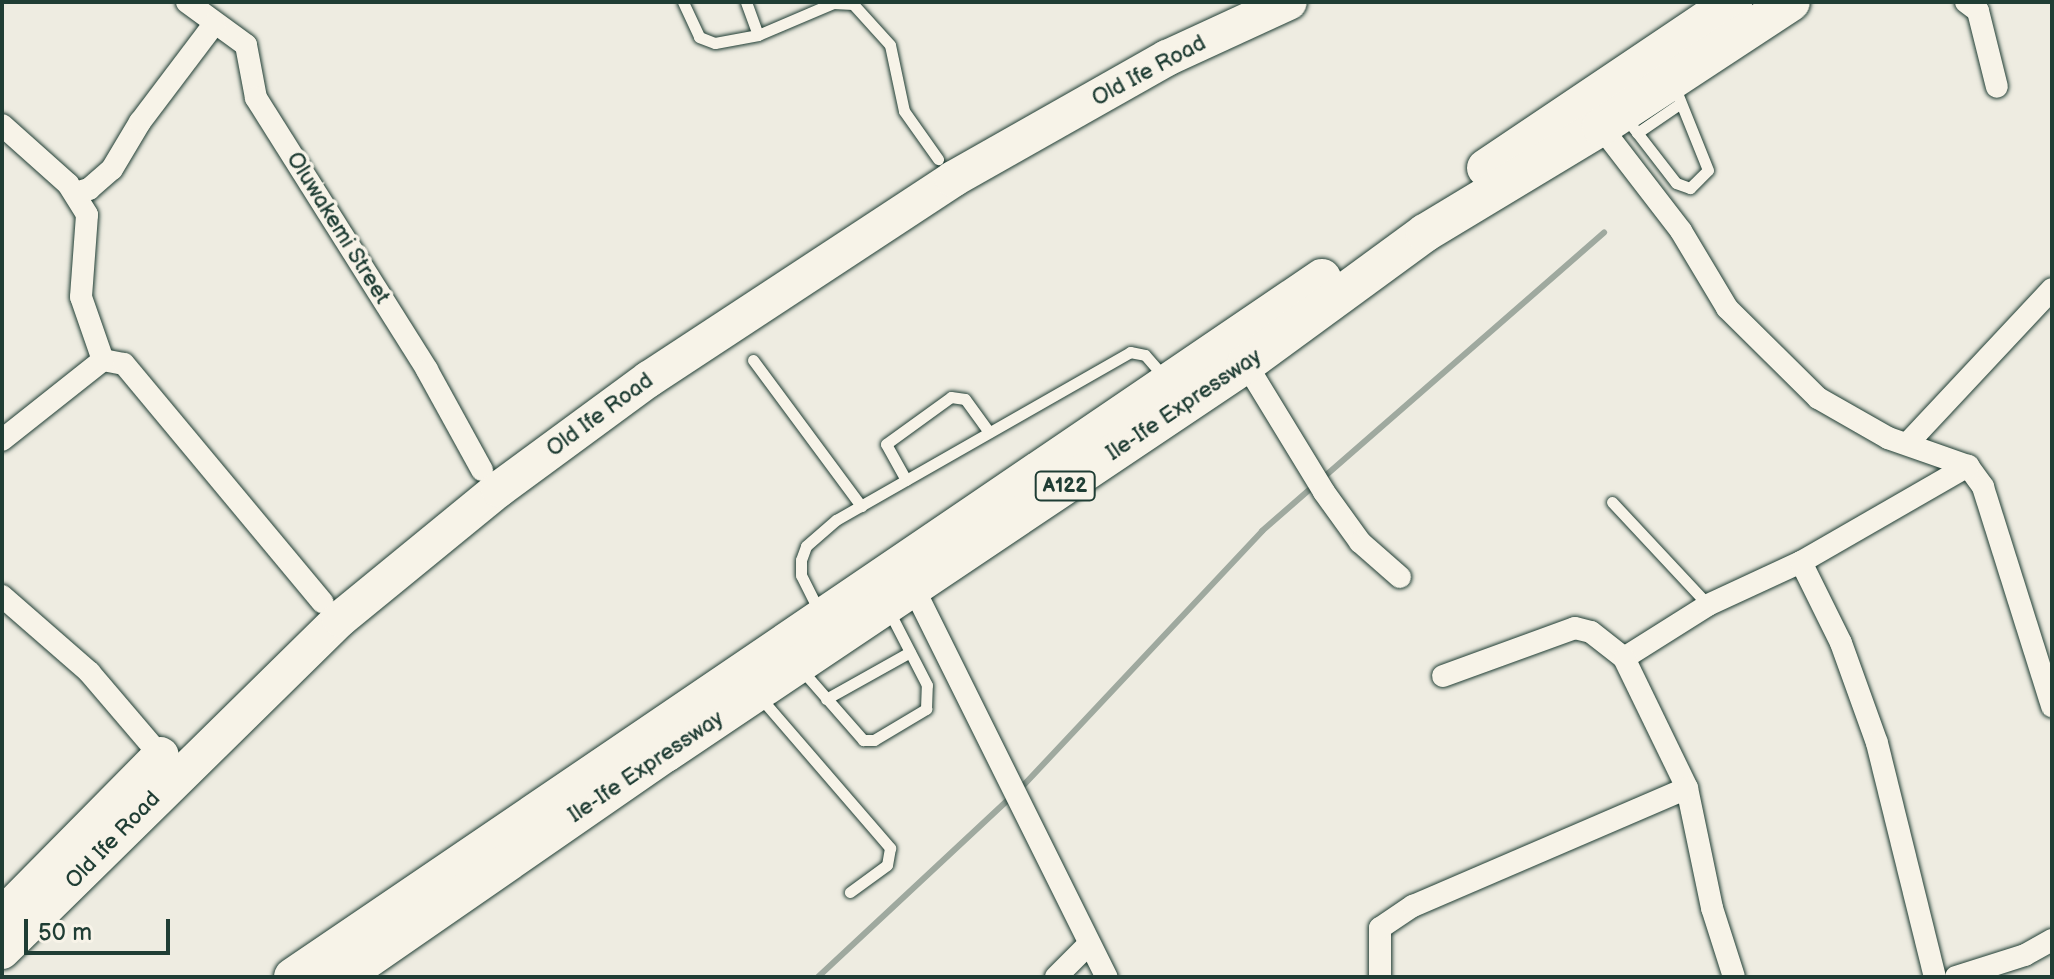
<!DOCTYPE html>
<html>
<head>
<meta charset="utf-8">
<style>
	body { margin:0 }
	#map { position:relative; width:2054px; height:979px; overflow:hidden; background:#eeece1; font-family:"Balsamiq Sans",sans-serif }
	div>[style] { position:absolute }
	.stream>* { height:6px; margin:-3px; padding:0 3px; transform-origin:3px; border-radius:3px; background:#9fa99f }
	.roads { filter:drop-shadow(0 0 2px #1f3d34) drop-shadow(0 0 2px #1f3d34) }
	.service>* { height:11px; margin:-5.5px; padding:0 5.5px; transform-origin:5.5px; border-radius:5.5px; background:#f7f3e8 }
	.minor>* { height:22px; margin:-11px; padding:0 11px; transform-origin:11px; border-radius:11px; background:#f7f3e8 }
	.primary>* { height:36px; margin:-18px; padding:0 18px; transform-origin:18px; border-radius:18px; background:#f7f3e8 }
	.trunk>* { height:38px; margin:-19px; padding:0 19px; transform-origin:19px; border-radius:19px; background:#f7f3e8 }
	span { translate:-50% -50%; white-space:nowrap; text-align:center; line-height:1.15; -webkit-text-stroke:7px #f7f3e8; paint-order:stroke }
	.shield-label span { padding:2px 6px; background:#f7f3e8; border:2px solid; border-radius:6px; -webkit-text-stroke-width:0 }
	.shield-label { font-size:20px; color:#1f3d34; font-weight:700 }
	.street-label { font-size:22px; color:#1f3d34 }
	.frame { position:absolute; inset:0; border:4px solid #1f3d34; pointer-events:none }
	.scale { position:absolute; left:24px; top:919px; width:146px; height:36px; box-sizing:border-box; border:4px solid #1f3d34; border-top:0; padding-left:10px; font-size:24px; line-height:28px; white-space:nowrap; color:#1f3d34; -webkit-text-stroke:6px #f7f3e8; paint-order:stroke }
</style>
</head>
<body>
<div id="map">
	<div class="stream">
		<i style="left:1020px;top:789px;width:354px;rotate:-46.8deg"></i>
		<i style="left:1262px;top:531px;width:454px;rotate:-41.1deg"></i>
		<i style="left:818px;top:977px;width:264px;rotate:-43deg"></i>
	</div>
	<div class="roads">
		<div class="service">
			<i style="left:683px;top:2px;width:38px;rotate:65deg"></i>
			<i style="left:699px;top:37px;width:17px;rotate:21deg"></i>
			<i style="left:715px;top:43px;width:44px;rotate:-10.5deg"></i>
			<i style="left:758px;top:35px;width:82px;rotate:-23.1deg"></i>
			<i style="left:833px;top:3px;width:20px;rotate:3deg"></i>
			<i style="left:853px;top:4px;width:55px;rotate:47.9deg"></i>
			<i style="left:890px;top:45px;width:67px;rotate:78deg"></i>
			<i style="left:904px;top:111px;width:59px;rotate:54.7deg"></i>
			<i style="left:746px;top:2px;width:35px;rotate:70deg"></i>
			<i style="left:1625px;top:117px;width:83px;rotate:52.3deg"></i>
			<i style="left:1676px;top:183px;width:15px;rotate:20deg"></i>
			<i style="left:1690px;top:188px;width:25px;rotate:-45deg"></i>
			<i style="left:1708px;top:170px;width:88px;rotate:-111.9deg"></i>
			<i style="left:1637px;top:133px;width:50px;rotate:-34.3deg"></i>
			<i style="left:753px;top:360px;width:182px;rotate:53.5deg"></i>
			<i style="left:906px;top:480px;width:41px;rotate:-119.1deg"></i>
			<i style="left:886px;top:444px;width:80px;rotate:-35.9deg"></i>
			<i style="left:951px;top:397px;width:14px;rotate:8deg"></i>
			<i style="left:965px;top:399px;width:41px;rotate:54deg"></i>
			<i style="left:1612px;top:502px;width:141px;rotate:47deg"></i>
			<i style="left:819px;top:611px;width:40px;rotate:-116.6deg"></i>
			<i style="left:801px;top:575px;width:15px;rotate:-90deg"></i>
			<i style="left:801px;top:560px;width:15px;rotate:-70deg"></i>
			<i style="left:806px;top:546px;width:40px;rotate:-41deg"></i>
			<i style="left:836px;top:520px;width:339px;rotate:-29.7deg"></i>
			<i style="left:1130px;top:352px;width:15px;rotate:11deg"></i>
			<i style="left:1145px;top:355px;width:30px;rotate:49deg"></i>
			<i style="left:800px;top:668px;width:96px;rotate:48.8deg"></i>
			<i style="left:863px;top:740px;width:11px"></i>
			<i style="left:874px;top:740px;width:61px;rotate:-30.8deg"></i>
			<i style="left:926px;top:709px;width:24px;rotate:-88deg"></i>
			<i style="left:927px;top:685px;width:85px;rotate:-117.2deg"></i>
			<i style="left:759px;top:696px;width:201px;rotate:49.2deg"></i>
			<i style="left:890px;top:848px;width:17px;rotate:100deg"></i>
			<i style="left:887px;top:865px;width:46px;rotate:143.9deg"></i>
			<i style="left:826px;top:699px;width:96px;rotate:-29.2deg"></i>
		</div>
		<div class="minor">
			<i style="left:187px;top:2px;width:73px;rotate:36.1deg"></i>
			<i style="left:246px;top:45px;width:54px;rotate:79.3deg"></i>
			<i style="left:256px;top:98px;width:321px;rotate:57.8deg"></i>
			<i style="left:427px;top:370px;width:114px;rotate:61.2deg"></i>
			<i style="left:1966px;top:2px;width:15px;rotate:37deg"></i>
			<i style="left:1978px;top:11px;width:78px;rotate:76deg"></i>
			<i style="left:2px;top:125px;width:89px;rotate:41.8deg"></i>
			<i style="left:68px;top:184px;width:36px;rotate:58deg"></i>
			<i style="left:87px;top:215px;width:82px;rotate:94.2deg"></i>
			<i style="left:81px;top:297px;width:67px;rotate:70.8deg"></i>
			<i style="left:1601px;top:127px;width:131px;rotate:52.4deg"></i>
			<i style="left:1681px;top:231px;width:90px;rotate:59.1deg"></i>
			<i style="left:1727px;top:308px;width:128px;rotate:44.7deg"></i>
			<i style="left:1818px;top:398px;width:81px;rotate:29.7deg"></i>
			<i style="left:1888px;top:438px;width:85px;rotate:19.3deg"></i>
			<i style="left:1968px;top:466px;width:26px;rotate:54deg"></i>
			<i style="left:1983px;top:487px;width:230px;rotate:72.5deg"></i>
			<i style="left:75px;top:193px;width:15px;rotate:-16deg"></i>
			<i style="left:89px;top:189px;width:30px;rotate:-41deg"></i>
			<i style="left:112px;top:169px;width:55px;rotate:-59.2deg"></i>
			<i style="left:140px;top:122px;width:123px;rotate:-52.9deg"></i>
			<i style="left:1246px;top:364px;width:150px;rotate:58.6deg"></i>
			<i style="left:1324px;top:492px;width:62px;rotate:54.2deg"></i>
			<i style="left:1360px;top:542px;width:53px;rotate:41.2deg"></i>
			<i style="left:2px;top:440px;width:129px;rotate:-38.4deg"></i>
			<i style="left:103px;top:360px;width:21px;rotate:11deg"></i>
			<i style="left:124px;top:364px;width:310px;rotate:50.2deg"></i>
			<i style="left:1907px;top:444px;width:212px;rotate:-46.9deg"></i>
			<i style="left:1801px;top:562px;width:90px;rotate:63.7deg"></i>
			<i style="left:1841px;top:643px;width:106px;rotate:70.2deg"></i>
			<i style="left:1877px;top:743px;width:241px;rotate:76.1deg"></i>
			<i style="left:913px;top:587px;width:436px;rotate:63.6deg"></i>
			<i style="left:2px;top:596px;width:116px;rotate:41.1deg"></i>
			<i style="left:89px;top:672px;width:109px;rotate:49.5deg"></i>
			<i style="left:1624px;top:658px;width:99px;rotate:-32.2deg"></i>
			<i style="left:1708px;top:605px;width:102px;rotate:-24.8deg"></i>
			<i style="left:1801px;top:562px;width:193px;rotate:-29.9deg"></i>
			<i style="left:1443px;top:676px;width:140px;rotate:-20deg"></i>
			<i style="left:1575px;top:628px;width:16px;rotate:14deg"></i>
			<i style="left:1591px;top:632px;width:42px;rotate:38.2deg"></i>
			<i style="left:1624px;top:658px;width:144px;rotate:64.1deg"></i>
			<i style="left:1687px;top:788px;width:123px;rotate:78.2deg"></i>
			<i style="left:1712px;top:908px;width:72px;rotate:72.3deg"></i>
			<i style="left:1056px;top:977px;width:47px;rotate:-45deg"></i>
			<i style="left:1380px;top:977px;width:49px;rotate:-90deg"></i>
			<i style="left:1380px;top:928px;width:40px;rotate:-34deg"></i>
			<i style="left:1413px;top:906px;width:298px;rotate:-23.3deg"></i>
			<i style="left:1956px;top:977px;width:72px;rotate:-17.7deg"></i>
			<i style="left:2025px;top:955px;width:31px;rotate:-29deg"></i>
		</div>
		<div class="primary">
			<i style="left:2px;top:916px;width:226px;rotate:-45.4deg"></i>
			<i style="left:2px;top:951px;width:474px;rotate:-44.5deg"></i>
			<i style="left:340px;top:619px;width:205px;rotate:-39.3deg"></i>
			<i style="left:499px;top:489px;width:186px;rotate:-36.3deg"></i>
			<i style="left:649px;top:379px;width:364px;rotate:-33.3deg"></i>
			<i style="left:953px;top:179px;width:246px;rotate:-29.5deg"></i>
			<i style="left:1167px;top:58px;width:134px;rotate:-24.7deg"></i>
		</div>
		<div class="trunk">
			<i style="left:1486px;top:168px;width:298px;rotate:-33.9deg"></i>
			<i style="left:293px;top:977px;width:1244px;rotate:-34.19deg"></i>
			<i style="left:342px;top:977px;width:394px;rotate:-34.7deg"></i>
			<i style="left:666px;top:753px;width:698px;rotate:-33.85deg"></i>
			<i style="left:1246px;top:364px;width:222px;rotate:-36.2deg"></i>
			<i style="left:1425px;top:233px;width:205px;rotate:-31.1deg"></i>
			<i style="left:1601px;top:127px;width:227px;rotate:-33.3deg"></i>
		</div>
	</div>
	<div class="shield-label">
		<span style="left:1065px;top:486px">A122</span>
	</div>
	<div class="street-label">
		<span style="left:1149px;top:71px;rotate:-28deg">Old Ife Road</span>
		<span style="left:338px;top:228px;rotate:58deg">Oluwakemi Street</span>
		<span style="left:1184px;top:405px;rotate:-34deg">Ile-Ife Expressway</span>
		<span style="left:600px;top:415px;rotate:-36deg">Old Ife Road</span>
		<span style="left:646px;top:767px;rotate:-34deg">Ile-Ife Expressway</span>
		<span style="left:113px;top:840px;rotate:-46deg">Old Ife Road</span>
	</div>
	<div class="frame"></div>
	<div class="scale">50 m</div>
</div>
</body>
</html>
